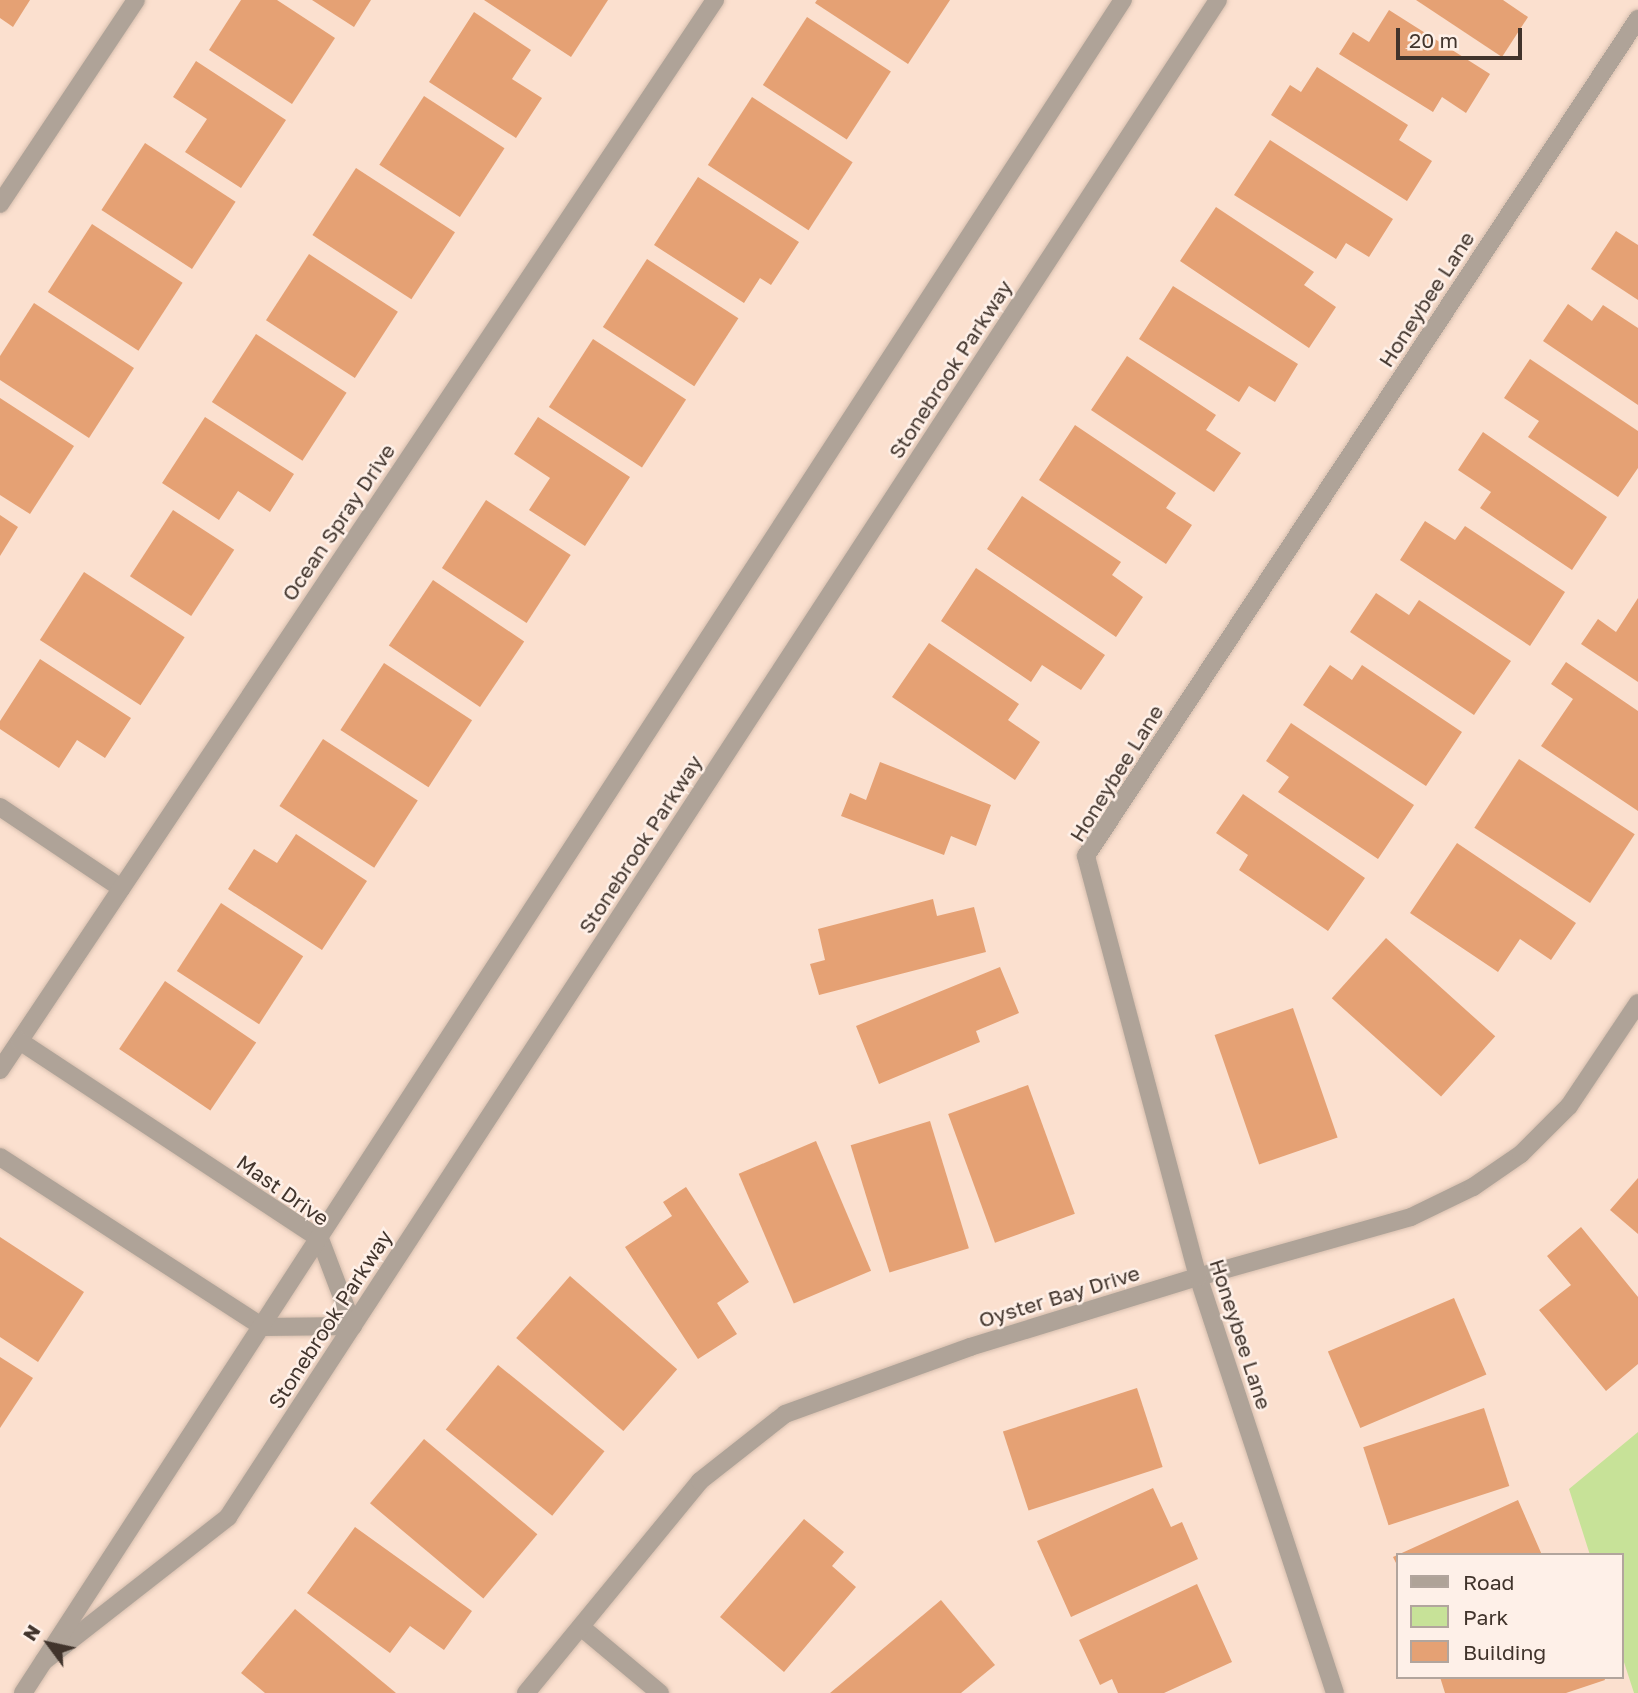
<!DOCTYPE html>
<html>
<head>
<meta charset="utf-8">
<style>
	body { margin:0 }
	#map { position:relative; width:1638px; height:1693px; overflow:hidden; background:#fbe0cf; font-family:"Golos Text",sans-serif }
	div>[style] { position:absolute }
	.green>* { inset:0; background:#c7e298 }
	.building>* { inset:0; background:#e5a174; transform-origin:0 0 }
	.roads { filter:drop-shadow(0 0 2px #d6beae) drop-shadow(0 0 2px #d6beae) }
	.minor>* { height:18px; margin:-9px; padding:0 9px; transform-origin:9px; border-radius:9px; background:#afa398 }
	span { translate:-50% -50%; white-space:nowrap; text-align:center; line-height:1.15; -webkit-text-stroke:5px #fef0e8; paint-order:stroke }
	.street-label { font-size:21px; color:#41342c }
	.legend { position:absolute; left:1396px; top:1553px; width:228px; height:126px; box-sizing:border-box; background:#fef0e8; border:2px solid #b2a59d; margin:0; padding:9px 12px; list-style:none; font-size:21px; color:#41342c }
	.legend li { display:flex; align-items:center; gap:14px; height:35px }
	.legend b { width:35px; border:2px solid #b2a59d }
	.north { position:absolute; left:14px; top:1609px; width:70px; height:70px; -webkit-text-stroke:5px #fef0e8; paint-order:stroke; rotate:303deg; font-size:19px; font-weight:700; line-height:28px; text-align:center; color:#41342c }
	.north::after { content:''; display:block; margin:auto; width:24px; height:32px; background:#41342c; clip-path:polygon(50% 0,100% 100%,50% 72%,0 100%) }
	.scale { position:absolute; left:1396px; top:28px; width:126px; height:32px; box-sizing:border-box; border:4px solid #41342c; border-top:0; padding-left:9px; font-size:21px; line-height:24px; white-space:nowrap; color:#41342c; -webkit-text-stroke:5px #fef0e8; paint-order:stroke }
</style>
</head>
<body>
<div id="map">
	<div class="green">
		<i style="clip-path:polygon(1638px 1432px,1638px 1693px,1634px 1693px,1622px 1656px,1622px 1555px,1590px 1555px,1569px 1489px)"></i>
	</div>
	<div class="building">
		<i style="clip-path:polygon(0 0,30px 0,13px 27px,0 18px)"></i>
		<i style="clip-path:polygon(241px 0,277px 0,335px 38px,292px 104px,209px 50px)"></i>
		<i style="clip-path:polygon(312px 0,371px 0,354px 27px)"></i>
		<i style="clip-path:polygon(484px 0,608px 0,571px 57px)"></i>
		<i style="clip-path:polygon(817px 0,950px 0,908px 64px,815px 3px)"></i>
		<i style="clip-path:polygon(1416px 0,1503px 0,1528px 17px,1502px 57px)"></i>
		<i style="clip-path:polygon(1389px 10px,1490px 74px,1466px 113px,1442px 97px,1433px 112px,1339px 54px,1353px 32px,1369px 42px)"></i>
		<i style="clip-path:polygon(474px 12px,531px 50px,512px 79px,542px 98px,516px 138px,429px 82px)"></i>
		<i style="left:807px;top:17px;width:100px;height:81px;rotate:33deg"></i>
		<i style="clip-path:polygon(196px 61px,286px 120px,241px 188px,185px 152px,207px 119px,173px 97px)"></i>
		<i style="clip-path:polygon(1317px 67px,1408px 125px,1399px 140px,1432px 161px,1407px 201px,1271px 115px,1290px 85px,1301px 92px)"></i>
		<i style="left:424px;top:96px;width:96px;height:82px;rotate:33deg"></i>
		<i style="left:752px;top:97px;width:120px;height:81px;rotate:33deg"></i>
		<i style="clip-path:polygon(1270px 140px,1393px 219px,1369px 257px,1346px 243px,1336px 259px,1234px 195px)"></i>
		<i style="left:145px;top:143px;width:108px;height:80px;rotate:33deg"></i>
		<i style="left:356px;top:168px;width:118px;height:80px;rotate:33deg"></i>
		<i style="clip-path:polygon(698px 177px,799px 242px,771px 285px,760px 278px,744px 303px,654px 245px)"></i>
		<i style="clip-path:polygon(1216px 207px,1314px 272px,1304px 285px,1336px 307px,1309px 348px,1180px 261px)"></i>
		<i style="left:92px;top:224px;width:108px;height:81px;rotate:33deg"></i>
		<i style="clip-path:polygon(1616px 231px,1638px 245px,1638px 300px,1591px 269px)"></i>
		<i style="left:309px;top:254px;width:106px;height:79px;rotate:33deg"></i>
		<i style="left:647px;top:259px;width:109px;height:81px;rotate:33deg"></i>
		<i style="clip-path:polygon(1173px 286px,1298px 364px,1275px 402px,1249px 386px,1239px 402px,1139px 339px)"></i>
		<i style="clip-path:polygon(34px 303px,134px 368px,89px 438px,0 380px,0 356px)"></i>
		<i style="clip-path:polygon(1568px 304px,1592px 321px,1603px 305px,1638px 328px,1638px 405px,1543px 341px)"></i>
		<i style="left:256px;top:334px;width:108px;height:81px;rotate:33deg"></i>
		<i style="left:593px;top:339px;width:111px;height:81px;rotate:33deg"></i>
		<i style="clip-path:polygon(1127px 356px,1216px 415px,1206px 430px,1241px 453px,1214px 492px,1091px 410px)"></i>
		<i style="clip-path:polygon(1530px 359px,1638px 431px,1638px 468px,1618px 497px,1528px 437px,1539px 421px,1504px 398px)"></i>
		<i style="clip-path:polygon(0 398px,74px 446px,30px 514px,0 495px)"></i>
		<i style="clip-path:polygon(205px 417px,294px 474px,270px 512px,238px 491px,219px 520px,162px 483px)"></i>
		<i style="clip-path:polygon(538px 417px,630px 477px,585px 546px,529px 510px,550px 478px,514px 454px)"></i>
		<i style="clip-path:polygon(1075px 425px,1176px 493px,1166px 508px,1192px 525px,1166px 564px,1039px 480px)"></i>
		<i style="clip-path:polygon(1483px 432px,1607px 517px,1572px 570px,1480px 508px,1491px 492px,1458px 470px)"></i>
		<i style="clip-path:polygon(1022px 496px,1121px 562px,1112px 575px,1143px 597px,1116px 637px,987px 549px)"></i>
		<i style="left:486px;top:500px;width:101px;height:81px;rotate:33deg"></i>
		<i style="left:173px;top:510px;width:73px;height:79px;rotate:33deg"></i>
		<i style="clip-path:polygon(0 515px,18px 527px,0 556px)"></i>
		<i style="clip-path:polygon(1425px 521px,1455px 540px,1465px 526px,1565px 592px,1530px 646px,1400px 560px)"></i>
		<i style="clip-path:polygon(976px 568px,1105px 655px,1081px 690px,1042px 665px,1031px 682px,941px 621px)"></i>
		<i style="left:84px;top:572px;width:120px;height:81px;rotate:33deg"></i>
		<i style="left:433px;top:580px;width:110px;height:79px;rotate:34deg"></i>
		<i style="clip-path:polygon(1376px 593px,1409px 615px,1419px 600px,1511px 661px,1474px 715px,1350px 632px)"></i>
		<i style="clip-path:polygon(1638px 598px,1638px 682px,1581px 644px,1598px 619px,1616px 632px)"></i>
		<i style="clip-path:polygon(929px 643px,1019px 704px,1008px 720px,1040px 742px,1015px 780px,892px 697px)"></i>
		<i style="clip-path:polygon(40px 659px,131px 718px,105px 758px,77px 740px,59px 768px,0 729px,0 721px)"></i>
		<i style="clip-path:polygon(1566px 662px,1638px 711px,1638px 811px,1541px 746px,1573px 699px,1551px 684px)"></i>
		<i style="left:384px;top:663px;width:105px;height:80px;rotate:33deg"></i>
		<i style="clip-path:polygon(1330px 665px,1352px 680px,1362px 665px,1462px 732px,1426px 786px,1303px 705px)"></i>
		<i style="clip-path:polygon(1291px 723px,1414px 805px,1378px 859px,1278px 792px,1289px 777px,1266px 761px)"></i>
		<i style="left:323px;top:739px;width:113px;height:80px;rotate:33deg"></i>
		<i style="left:1519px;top:759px;width:138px;height:82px;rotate:33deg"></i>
		<i style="clip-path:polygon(880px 762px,991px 805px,976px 846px,951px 836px,944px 855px,841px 816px,850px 793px,866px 800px)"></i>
		<i style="clip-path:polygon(1243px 794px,1365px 878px,1328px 931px,1239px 870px,1248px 855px,1216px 833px)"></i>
		<i style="clip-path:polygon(296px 834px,367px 881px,322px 950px,228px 889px,254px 849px,277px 863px)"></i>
		<i style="clip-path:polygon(1457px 843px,1576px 923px,1551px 960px,1520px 939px,1498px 972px,1410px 913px)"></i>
		<i style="clip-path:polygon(933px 899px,937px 916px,974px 907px,986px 952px,819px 995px,810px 964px,825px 960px,818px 929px)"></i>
		<i style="left:221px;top:903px;width:98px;height:81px;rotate:33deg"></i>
		<i style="left:1386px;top:938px;width:147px;height:81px;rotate:42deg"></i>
		<i style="clip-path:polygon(1000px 967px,1019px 1013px,976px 1031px,980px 1042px,879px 1084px,856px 1026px)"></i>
		<i style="left:165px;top:981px;width:110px;height:82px;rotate:34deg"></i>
		<i style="left:1293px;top:1008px;width:137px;height:83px;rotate:71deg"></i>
		<i style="left:1028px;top:1085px;width:137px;height:85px;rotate:70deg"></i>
		<i style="left:930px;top:1121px;width:133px;height:83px;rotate:73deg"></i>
		<i style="left:816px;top:1141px;width:141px;height:84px;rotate:67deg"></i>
		<i style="clip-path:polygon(1638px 1178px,1638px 1234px,1610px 1210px)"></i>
		<i style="clip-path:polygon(686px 1187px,749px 1282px,717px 1303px,737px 1334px,698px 1359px,625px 1247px,672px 1216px,663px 1202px)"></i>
		<i style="clip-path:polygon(1581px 1227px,1638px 1297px,1638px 1364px,1606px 1391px,1539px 1310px,1571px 1285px,1547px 1256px)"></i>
		<i style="clip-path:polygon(0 1237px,84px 1292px,38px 1362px,0 1337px)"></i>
		<i style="left:570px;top:1276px;width:142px;height:82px;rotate:41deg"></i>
		<i style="left:1454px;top:1298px;width:83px;height:137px;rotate:67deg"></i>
		<i style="clip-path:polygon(0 1357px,33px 1378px,0 1428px)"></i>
		<i style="left:498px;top:1365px;width:137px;height:83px;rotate:39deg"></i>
		<i style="left:1137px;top:1388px;width:83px;height:141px;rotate:72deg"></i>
		<i style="left:1484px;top:1408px;width:82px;height:127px;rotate:72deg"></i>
		<i style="left:424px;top:1439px;width:148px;height:84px;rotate:40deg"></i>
		<i style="clip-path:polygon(1153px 1488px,1171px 1527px,1182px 1522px,1198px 1559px,1071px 1617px,1037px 1541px)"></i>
		<i style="clip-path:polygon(1518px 1500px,1542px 1555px,1398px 1555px,1398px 1567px,1393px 1557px)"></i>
		<i style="clip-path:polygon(804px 1519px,844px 1552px,832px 1566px,856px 1587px,784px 1672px,720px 1617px)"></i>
		<i style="clip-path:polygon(355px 1527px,472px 1611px,444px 1650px,410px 1626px,390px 1653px,307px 1593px)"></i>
		<i style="clip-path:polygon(1197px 1584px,1232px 1662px,1164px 1693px,1118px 1693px,1112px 1679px,1100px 1685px,1079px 1640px)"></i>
		<i style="clip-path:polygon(941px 1600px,995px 1665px,961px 1693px,830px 1693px)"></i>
		<i style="clip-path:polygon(295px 1609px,396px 1693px,265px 1693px,241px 1673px)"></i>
		<i style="clip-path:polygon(1440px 1677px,1604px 1677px,1605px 1680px,1566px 1693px,1445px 1693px)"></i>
	</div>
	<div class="roads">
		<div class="minor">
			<i style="left:0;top:204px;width:245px;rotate:-56.3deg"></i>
			<i style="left:0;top:807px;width:146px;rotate:33.8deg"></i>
			<i style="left:0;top:1070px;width:1287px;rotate:-56.25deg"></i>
			<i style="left:0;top:1157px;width:313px;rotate:32.9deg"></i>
			<i style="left:263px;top:1327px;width:90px;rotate:-0.6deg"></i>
			<i style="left:353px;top:1326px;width:93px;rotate:-110.8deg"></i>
			<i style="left:320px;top:1239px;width:359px;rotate:-146.6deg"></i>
			<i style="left:581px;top:1627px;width:103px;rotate:39.9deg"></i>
			<i style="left:44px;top:1661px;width:234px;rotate:-38deg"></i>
			<i style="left:228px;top:1517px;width:1811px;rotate:-56.87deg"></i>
			<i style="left:23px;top:1693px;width:2019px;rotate:-56.99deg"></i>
			<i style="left:526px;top:1693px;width:274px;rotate:-50.6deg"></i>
			<i style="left:700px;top:1481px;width:108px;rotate:-38.2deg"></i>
			<i style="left:785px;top:1414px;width:197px;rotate:-19.9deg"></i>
			<i style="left:970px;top:1347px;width:239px;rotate:-17.1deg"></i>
			<i style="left:1198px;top:1277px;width:221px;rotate:-15.7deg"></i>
			<i style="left:1411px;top:1217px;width:69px;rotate:-25.8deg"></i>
			<i style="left:1473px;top:1187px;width:58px;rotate:-34.5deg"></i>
			<i style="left:1521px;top:1154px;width:68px;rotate:-45deg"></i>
			<i style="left:1569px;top:1106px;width:124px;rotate:-56.2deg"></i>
			<i style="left:1335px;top:1693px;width:438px;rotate:-108.2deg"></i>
			<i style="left:1198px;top:1277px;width:436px;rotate:-104.9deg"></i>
			<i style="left:1086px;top:856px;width:1003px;rotate:-56.6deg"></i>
		</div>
	</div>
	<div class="street-label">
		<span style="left:1426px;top:299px;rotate:-57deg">Honeybee Lane</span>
		<span style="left:950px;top:369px;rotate:-57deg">Stonebrook Parkway</span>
		<span style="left:338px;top:522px;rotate:-56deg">Ocean Spray Drive</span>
		<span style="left:1116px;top:773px;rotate:-58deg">Honeybee Lane</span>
		<span style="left:640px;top:844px;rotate:-57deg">Stonebrook Parkway</span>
		<span style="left:283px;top:1190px;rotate:35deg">Mast Drive</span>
		<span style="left:1059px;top:1296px;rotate:-17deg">Oyster Bay Drive</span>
		<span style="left:330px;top:1319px;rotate:-57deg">Stonebrook Parkway</span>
		<span style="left:1241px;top:1334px;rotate:72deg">Honeybee Lane</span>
	</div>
	<ul class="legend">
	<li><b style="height:9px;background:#afa398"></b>Road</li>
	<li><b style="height:19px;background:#c7e298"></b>Park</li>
	<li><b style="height:19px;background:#e5a174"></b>Building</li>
	</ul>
	<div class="north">N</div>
	<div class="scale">20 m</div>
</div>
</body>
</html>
